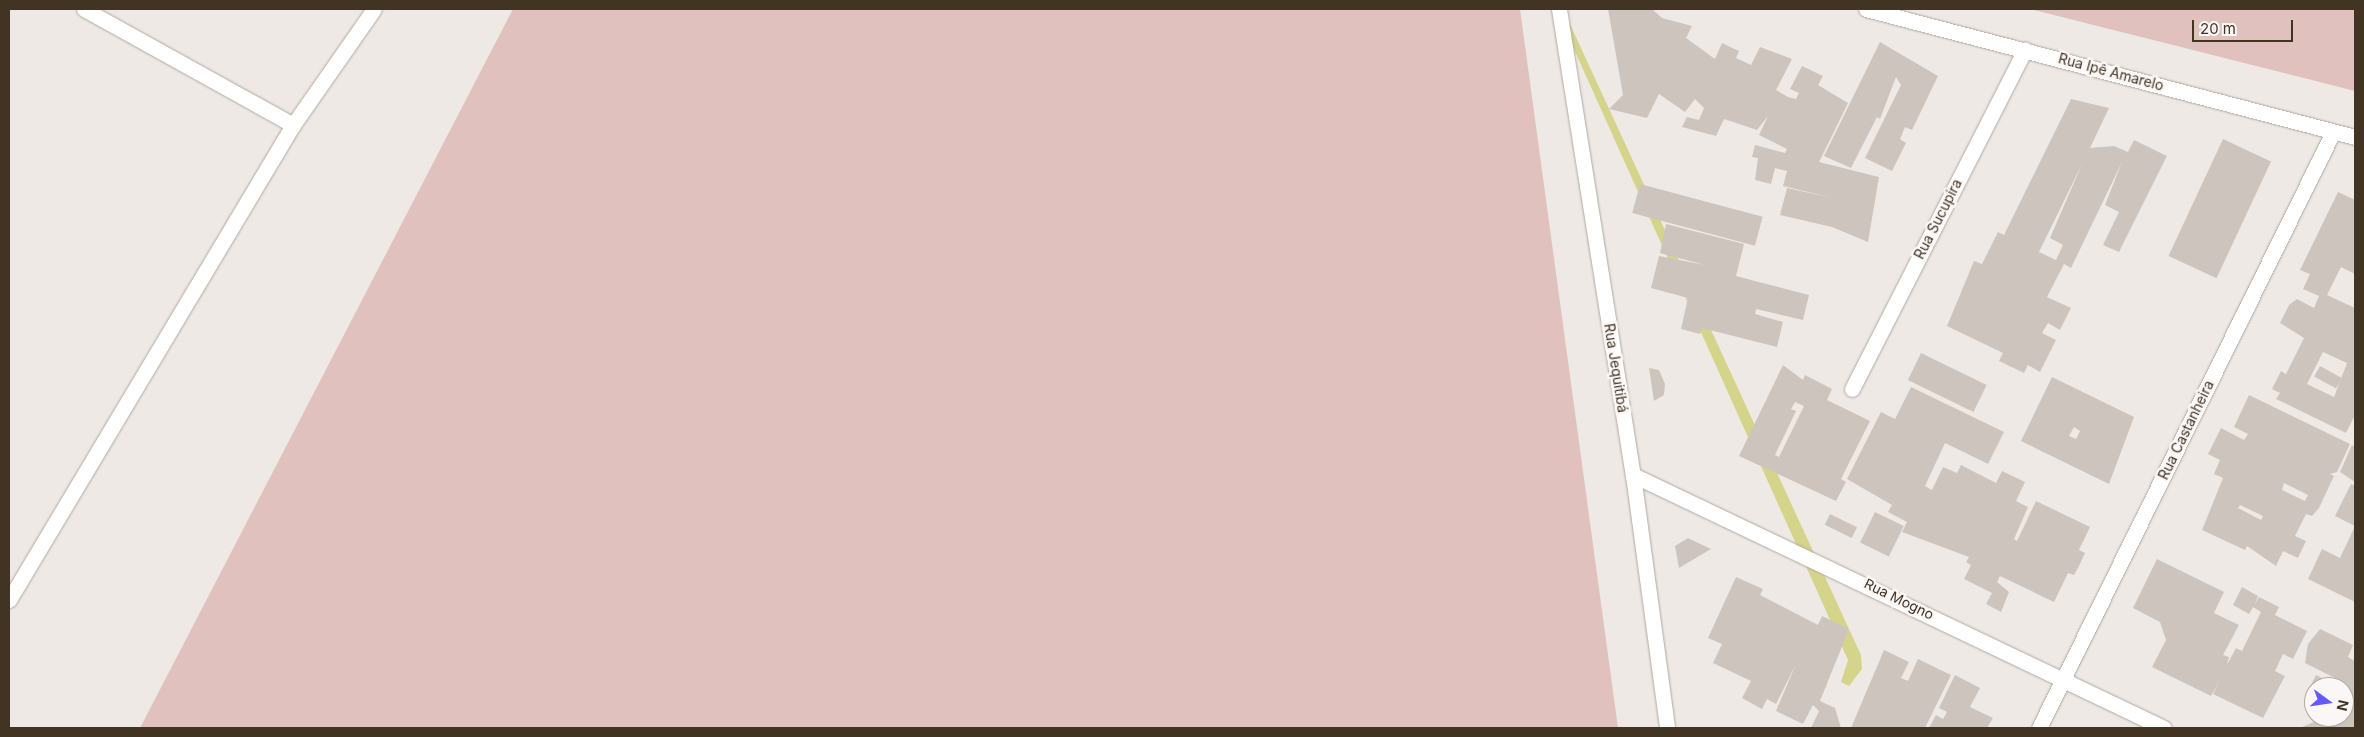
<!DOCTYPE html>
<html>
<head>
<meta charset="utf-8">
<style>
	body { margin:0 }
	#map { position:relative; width:2364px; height:737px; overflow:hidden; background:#efe9e5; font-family:Inter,sans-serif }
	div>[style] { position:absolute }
	.green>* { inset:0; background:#e0c1bd }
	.water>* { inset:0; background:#d5d48b }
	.building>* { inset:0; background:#cdc4bd; transform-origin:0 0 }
	.roads { filter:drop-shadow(0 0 1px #b1a89f) drop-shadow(0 0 1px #b1a89f) }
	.minor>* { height:15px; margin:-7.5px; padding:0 7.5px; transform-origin:7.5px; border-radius:7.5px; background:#fff }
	span { translate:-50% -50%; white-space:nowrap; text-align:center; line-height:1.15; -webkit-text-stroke:5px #fbf7f6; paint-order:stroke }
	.street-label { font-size:14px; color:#423423 }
	.frame { position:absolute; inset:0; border:10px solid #423423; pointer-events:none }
	.north { position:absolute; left:2304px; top:677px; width:50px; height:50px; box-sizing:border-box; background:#fbf7f6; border:1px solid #b1a9a2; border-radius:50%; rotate:104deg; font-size:14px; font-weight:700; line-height:20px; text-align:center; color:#423423 }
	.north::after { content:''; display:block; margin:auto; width:18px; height:22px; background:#655af7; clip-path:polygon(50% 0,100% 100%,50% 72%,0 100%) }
	.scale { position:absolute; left:2192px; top:20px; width:101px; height:22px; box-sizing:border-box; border:2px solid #423423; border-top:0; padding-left:6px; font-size:15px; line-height:18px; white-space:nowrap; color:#423423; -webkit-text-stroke:4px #fbf7f6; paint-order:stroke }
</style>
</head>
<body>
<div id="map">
	<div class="green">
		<i style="clip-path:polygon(513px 9px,1520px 9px,1618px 728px,140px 728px)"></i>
		<i style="clip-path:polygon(2030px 9px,2355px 9px,2355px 91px)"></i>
	</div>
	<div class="water">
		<i style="clip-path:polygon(1556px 9px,1563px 9px,1861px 655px,1862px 669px,1849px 686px,1841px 682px,1848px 660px)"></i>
	</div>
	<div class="building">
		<i style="clip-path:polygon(1608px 9px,1652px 9px,1662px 18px,1692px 26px,1686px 38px,1715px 59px,1722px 43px,1739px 51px,1736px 58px,1751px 65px,1760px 47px,1792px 59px,1776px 90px,1788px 97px,1796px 99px,1799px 93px,1790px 89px,1802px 66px,1823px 76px,1818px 85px,1848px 103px,1819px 162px,1879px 177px,1868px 242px,1832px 227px,1780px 215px,1787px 188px,1833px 198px,1783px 186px,1787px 171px,1775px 168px,1771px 184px,1755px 180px,1758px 158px,1752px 157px,1755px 145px,1785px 153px,1787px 149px,1759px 135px,1768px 116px,1757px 130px,1724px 119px,1716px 136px,1682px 127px,1687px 117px,1699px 120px,1704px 108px,1695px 99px,1685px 112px,1659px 94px,1647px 118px,1609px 109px,1623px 95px)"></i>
		<i style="clip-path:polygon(1880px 42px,1938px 76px,1912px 130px,1905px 127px,1900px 139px,1906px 143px,1892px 171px,1865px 158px,1901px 85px,1896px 77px,1880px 119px,1877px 117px,1851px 168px,1824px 156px)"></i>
		<i style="clip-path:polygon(evenodd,2071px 99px,2109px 108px,2090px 148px,2114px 146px,2128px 152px,2134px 140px,2167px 156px,2119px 252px,2103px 245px,2119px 212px,2105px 205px,2122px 162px,2071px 268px,2064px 264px,2047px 297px,2071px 308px,2060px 330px,2048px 323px,2042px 333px,2056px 340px,2040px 372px,2028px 365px,2024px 373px,1999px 361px,2003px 353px,1947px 326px,1974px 261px,1982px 264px,1998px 232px,2004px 235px,2071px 99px,2082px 164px,2050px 238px,2063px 245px,2056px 260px,2039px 252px,2082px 164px)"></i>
		<i style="left:2223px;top:139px;width:53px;height:129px;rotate:25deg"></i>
		<i style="left:1640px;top:184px;width:127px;height:30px;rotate:15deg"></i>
		<i style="clip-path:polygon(evenodd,2338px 192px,2355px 200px,2355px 274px,2341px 267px,2327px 295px,2355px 308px,2355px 415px,2346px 433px,2276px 399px,2280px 393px,2272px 389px,2281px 371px,2286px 374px,2304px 338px,2280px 323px,2289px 305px,2297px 299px,2314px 308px,2319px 296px,2303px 289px,2310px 274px,2300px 270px,2338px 192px,2323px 352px,2347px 363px,2334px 397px,2307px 384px,2323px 352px)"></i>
		<i style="clip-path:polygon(1666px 224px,1744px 244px,1736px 276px,1809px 295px,1803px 320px,1756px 309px,1755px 314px,1783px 322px,1777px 347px,1702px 328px,1700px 334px,1681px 329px,1688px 298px,1651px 288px,1659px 256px,1705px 265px,1660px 253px)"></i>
		<i style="left:1921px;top:353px;width:73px;height:30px;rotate:26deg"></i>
		<i style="clip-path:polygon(evenodd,1783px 365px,1803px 380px,1805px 375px,1832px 389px,1827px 400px,1870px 421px,1841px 479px,1846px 482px,1836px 501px,1739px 456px,1783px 365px,1795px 402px,1804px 406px,1779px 457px,1775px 455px,1796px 411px,1791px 409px,1795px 402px)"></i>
		<i style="left:2320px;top:366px;width:25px;height:12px;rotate:29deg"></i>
		<i style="clip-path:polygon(1649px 368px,1659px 370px,1665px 384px,1664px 395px,1654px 401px)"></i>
		<i style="clip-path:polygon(evenodd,2052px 377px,2134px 417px,2109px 484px,2021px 441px,2052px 377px,2074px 427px,2080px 431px,2076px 439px,2069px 436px,2074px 427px)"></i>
		<i style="clip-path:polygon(1911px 387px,2004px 432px,1988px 464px,1945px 443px,1925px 486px,1932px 490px,1943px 467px,1957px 473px,1961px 465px,1996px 483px,2002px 471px,2025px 482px,2016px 501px,2028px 507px,2014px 539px,2017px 541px,2036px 501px,2090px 527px,2079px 550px,2085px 553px,2079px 566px,2074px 575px,2068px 573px,2054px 602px,2000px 576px,1997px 582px,2009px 592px,2001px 612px,1986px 604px,1992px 593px,1964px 579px,1971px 565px,1966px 562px,1969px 557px,1902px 532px,1907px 522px,1888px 512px,1892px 505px,1847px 479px,1881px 412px,1895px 419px)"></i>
		<i style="clip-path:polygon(evenodd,2249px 395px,2350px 444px,2337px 472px,2330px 474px,2334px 476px,2319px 508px,2312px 516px,2306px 514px,2295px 536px,2306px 541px,2298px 558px,2283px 551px,2276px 566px,2247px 546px,2245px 550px,2202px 530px,2223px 478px,2214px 474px,2220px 460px,2208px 454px,2221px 428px,2244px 440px,2248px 434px,2234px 427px,2249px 395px,2284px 483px,2308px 495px,2305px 501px,2282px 490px,2284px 483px,2249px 395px,2240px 505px,2263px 516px,2261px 520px,2238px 508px,2240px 505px)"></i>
		<i style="clip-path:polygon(2352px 445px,2355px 447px,2355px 482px,2340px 472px)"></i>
		<i style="clip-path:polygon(2351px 484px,2355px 486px,2355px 526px,2335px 516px)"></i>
		<i style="left:1875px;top:512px;width:32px;height:34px;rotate:26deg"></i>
		<i style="left:1830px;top:514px;width:30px;height:12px;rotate:26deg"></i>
		<i style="clip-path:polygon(2355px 526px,2355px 602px,2308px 579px,2322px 549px,2340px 558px)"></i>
		<i style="clip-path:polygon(1688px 538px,1711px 549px,1679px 568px,1675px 546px)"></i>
		<i style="clip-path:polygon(2157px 559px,2224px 592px,2214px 613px,2239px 625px,2223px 655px,2229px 657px,2227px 665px,2236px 648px,2242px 651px,2261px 612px,2253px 607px,2249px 614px,2233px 605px,2242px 587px,2258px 596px,2255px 604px,2259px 597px,2279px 607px,2275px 615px,2307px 631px,2293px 659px,2283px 654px,2275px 671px,2285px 676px,2263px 718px,2213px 694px,2221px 678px,2211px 696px,2152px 667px,2166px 640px,2160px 622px,2133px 608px)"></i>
		<i style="clip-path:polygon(1736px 577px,1763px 589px,1760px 595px,1818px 625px,1822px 616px,1849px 629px,1820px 701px,1835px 708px,1841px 728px,1811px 728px,1819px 711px,1813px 705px,1803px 724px,1776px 711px,1796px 664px,1776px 704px,1767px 699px,1762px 709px,1742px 698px,1751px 681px,1713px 663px,1722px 644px,1708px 638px)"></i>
		<i style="clip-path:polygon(2320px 629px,2353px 645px,2348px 657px,2355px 661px,2355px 728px,2300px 728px,2316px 721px,2327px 726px,2332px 717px,2344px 717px,2344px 687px,2314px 687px,2314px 699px,2306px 695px,2316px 675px,2334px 684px,2337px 679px,2305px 663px,2308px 644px)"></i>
		<i style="clip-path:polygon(1884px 650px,1909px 662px,1901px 678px,1908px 681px,1918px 659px,1951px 675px,1925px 728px,1851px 728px)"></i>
		<i style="clip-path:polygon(1955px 675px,1980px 688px,1970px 707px,1993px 718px,1987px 728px,1929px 728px,1936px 715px,1943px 719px,1947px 712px,1939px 708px)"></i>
	</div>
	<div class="roads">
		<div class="minor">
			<i style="left:84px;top:9px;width:239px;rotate:29deg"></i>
			<i style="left:1559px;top:9px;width:472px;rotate:81deg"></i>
			<i style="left:1633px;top:475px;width:255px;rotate:82.3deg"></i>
			<i style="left:1866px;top:9px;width:505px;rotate:14.67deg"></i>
			<i style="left:1852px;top:389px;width:381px;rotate:-63deg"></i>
			<i style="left:1633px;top:475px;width:588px;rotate:25.48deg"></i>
			<i style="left:9px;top:600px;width:553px;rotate:-59.13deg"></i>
			<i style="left:293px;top:125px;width:141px;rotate:-55.1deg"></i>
			<i style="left:2039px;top:728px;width:665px;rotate:-63.74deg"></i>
		</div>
	</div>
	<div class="street-label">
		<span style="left:2111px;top:72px;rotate:15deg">Rua Ipê Amarelo</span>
		<span style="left:1938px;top:219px;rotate:-63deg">Rua Sucupira</span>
		<span style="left:1616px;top:368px;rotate:81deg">Rua Jequitibá</span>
		<span style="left:2186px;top:430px;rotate:-64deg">Rua Castanheira</span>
		<span style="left:1899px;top:599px;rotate:26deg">Rua Mogno</span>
	</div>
	<div class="frame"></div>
	<div class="north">N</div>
	<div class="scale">20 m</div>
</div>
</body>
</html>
